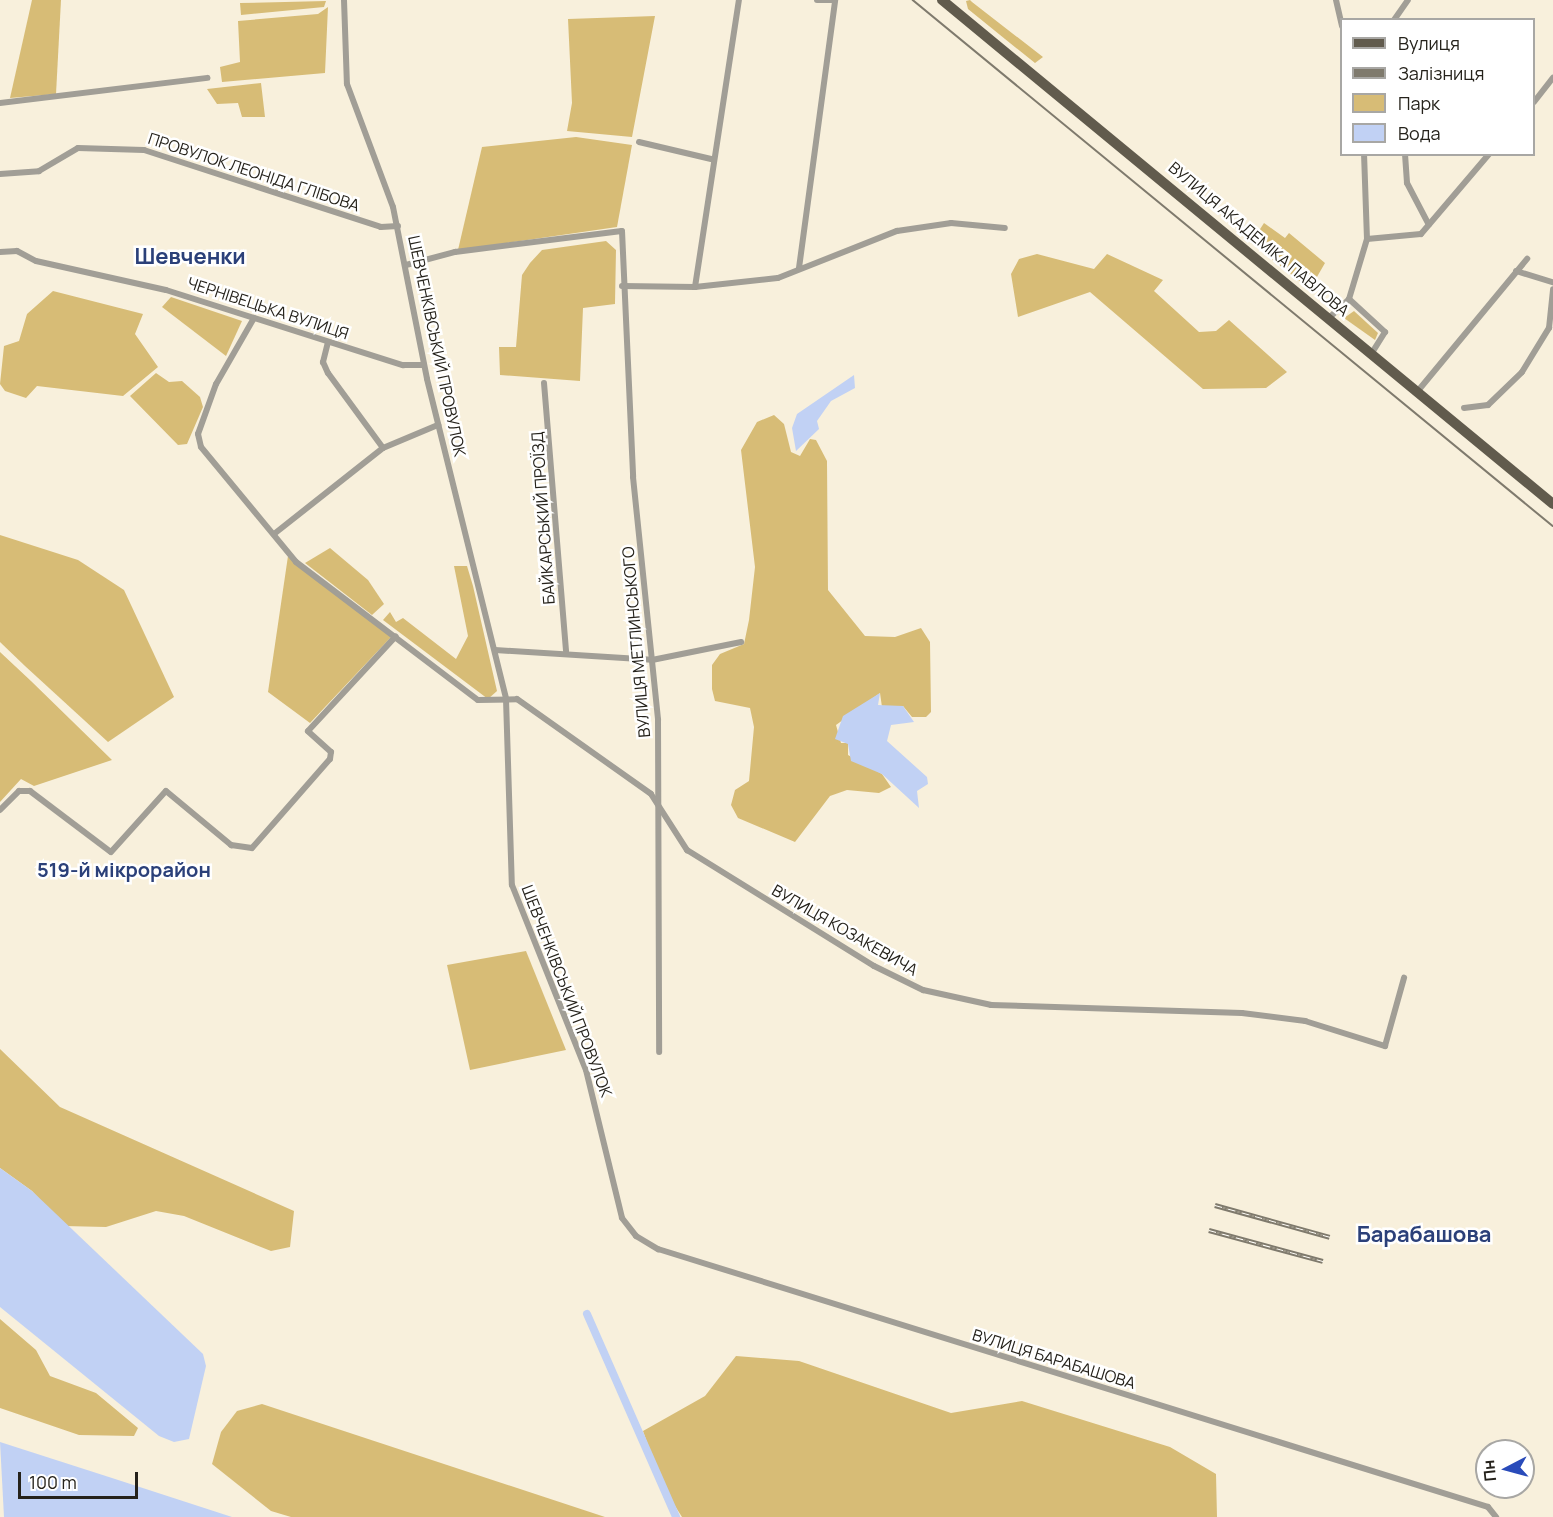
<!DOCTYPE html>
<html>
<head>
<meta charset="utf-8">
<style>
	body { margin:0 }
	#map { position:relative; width:1553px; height:1517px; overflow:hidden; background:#f8f0dc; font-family:Manrope,sans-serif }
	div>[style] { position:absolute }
	.green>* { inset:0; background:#d7bc76 }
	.water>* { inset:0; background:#c1d1f4 }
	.canal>* { height:8px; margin:-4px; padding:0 4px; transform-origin:4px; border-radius:4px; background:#c1d1f4 }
	.street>* { height:6px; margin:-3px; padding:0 3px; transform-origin:3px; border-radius:3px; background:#a19e96 }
	.primary>* { height:10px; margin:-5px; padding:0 5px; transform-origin:5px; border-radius:5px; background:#615b4d }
	.tram>* { height:1.5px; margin:-0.75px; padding:0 0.75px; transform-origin:0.75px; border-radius:0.75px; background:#7f7a6d }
	.rail>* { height:4.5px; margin-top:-2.25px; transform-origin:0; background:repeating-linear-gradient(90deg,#fff 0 7px,#7f7a6d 0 14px); box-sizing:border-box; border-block:2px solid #7f7a6d }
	span { translate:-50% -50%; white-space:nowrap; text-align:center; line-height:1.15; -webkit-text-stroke:5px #fff; paint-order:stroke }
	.street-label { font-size:16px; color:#25221b }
	.quarter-label { font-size:20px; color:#2b4079; font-weight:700 }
	.district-label { font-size:22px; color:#2b4079; font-weight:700 }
	.legend { position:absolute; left:1340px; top:18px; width:195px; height:138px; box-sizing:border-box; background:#fff; border:2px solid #a8a7a4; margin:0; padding:8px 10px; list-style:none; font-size:18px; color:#25221b }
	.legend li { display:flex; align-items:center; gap:12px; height:30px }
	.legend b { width:30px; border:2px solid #a8a7a4 }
	.north { position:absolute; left:1475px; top:1439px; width:60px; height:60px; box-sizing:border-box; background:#fff; border:2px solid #a8a7a4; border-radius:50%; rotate:264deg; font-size:16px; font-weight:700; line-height:24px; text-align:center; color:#25221b }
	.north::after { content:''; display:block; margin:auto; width:21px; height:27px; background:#294bba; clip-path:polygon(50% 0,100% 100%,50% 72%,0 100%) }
	.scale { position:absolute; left:18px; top:1472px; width:120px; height:27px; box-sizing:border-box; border:3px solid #25221b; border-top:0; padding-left:8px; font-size:18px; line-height:21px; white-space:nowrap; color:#25221b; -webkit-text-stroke:4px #fff; paint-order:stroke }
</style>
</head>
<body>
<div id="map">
	<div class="green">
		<i style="clip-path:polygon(32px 0,61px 0,56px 94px,10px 98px)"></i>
		<i style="clip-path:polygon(970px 0,972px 2px,1043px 57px,1035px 63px,1005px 39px,968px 9px,966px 1px)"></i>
		<i style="clip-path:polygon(326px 1px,324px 7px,241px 15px,240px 3px)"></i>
		<i style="clip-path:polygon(328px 7px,325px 73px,222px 82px,220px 67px,240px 62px,238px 21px,318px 14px)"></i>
		<i style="clip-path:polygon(655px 16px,632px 137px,567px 131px,572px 103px,568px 19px)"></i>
		<i style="clip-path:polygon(261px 83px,265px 117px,242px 117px,238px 103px,217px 104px,207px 89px)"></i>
		<i style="clip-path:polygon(576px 137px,632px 145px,617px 227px,458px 250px,482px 147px)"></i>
		<i style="clip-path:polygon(1264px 223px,1285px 238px,1289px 233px,1325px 263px,1310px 289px,1251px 243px)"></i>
		<i style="clip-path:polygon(606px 241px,616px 250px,615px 304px,583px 308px,580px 381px,500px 375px,499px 347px,516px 347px,522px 275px,530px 263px,542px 250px)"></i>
		<i style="clip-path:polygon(1037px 254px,1094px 269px,1107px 254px,1163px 280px,1154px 291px,1199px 332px,1216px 331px,1229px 320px,1287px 372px,1266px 388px,1203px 389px,1090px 292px,1018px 317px,1011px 274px,1019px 259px)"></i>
		<i style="clip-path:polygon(53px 291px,143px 314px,135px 334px,158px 367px,123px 396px,37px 386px,26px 398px,5px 391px,0 384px,4px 346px,19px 341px,27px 314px)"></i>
		<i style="clip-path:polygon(171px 297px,242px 321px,226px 356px,162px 307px)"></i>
		<i style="clip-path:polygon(1354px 311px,1378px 333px,1375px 340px,1344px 318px)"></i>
		<i style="clip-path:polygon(156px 373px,169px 382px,182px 381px,200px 397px,203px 407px,187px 444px,178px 445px,130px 396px)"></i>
		<i style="clip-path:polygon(774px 415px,784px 424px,791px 452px,800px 456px,810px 439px,816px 440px,827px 461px,828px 590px,865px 636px,895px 637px,921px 628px,930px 642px,931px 712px,926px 717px,912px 717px,903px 706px,882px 707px,880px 693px,836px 725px,841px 743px,848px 743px,848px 755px,882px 774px,891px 787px,879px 793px,847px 790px,830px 796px,795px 842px,738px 818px,731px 805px,735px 790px,749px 781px,754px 727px,750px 708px,715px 701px,712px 689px,712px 665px,720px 654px,744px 644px,749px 620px,755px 567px,741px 450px,757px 422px)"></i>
		<i style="clip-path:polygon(0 535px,78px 560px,124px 590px,174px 697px,108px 742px,25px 666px,0 642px)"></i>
		<i style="clip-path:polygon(330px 548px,368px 580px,384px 604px,372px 615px,305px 563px)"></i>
		<i style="clip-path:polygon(288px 556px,392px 636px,310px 723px,268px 692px)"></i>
		<i style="clip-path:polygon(454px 566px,467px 566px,473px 586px,497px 691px,488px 699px,383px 620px,390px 612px,396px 622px,403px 618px,456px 659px,468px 636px)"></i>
		<i style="clip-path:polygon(0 652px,31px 681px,112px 760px,34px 786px,21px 779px,0 802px)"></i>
		<i style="clip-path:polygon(526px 951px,566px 1050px,470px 1070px,447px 965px)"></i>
		<i style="clip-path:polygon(0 1049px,60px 1107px,294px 1211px,290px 1247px,271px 1251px,184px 1216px,156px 1211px,106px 1227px,64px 1226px,32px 1191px,0 1168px)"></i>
		<i style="clip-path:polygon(0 1319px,36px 1350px,50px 1376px,96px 1393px,138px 1428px,134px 1436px,79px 1435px,0 1408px)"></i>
		<i style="clip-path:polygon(736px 1356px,799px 1361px,951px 1413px,1022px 1401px,1170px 1447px,1216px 1474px,1217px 1517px,682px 1517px,663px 1487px,643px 1431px,705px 1396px)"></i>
		<i style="clip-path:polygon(262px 1404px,605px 1517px,291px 1517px,271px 1511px,212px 1464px,221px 1432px,237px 1411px)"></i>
	</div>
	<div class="water">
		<i style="clip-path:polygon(854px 375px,855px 388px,831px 401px,817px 421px,819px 429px,796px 451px,792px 428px,797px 414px)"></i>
		<i style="clip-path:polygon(880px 693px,878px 705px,903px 706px,914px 722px,891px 725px,887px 741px,927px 777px,928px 784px,917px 791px,919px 808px,882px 774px,851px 761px,848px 744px,835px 739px,843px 716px)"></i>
		<i style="clip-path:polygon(0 1168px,32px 1191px,203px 1354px,206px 1366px,189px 1439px,174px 1442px,159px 1436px,0 1307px)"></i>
		<i style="clip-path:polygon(0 1442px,112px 1478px,232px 1517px,4px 1517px)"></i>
	</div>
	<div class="canal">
		<i style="left:587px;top:1314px;width:222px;rotate:66.3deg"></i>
	</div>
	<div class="street">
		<i style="left:344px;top:0;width:84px;rotate:88deg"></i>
		<i style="left:347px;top:84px;width:131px;rotate:69.5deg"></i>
		<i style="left:393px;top:207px;width:175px;rotate:78.8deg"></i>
		<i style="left:427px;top:379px;width:330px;rotate:76.1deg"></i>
		<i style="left:506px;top:699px;width:186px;rotate:88.2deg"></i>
		<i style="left:512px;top:885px;width:199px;rotate:68.2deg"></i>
		<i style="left:586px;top:1070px;width:152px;rotate:76.3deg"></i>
		<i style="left:622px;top:1218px;width:23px;rotate:52deg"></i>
		<i style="left:636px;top:1236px;width:26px;rotate:31deg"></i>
		<i style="left:658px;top:1249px;width:869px;rotate:17.27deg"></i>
		<i style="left:1488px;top:1507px;width:13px;rotate:51deg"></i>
		<i style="left:817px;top:0;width:18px"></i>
		<i style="left:1336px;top:0;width:27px;rotate:77deg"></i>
		<i style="left:1394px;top:20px;width:24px;rotate:-55deg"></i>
		<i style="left:1534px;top:102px;width:31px;rotate:-52deg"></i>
		<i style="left:0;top:103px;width:209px;rotate:-6.9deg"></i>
		<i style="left:639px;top:142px;width:74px;rotate:13.3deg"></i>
		<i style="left:1405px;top:154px;width:29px;rotate:86deg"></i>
		<i style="left:1407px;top:183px;width:47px;rotate:62.4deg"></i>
		<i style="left:0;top:174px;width:39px;rotate:-4deg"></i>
		<i style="left:39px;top:171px;width:45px;rotate:-30.5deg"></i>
		<i style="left:78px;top:148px;width:66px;rotate:1.7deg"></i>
		<i style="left:144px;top:150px;width:249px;rotate:18deg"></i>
		<i style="left:381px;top:227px;width:17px;rotate:-3deg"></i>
		<i style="left:1367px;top:239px;width:54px;rotate:-5.3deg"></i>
		<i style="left:1421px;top:234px;width:105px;rotate:-49.6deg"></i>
		<i style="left:0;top:252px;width:17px;rotate:-3deg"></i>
		<i style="left:17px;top:251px;width:21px;rotate:28deg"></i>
		<i style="left:36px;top:261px;width:133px;rotate:12.6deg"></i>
		<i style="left:166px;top:290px;width:249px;rotate:17.6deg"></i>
		<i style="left:403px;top:365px;width:21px"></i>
		<i style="left:406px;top:265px;width:51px;rotate:-14.9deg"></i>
		<i style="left:455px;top:252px;width:168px;rotate:-7.2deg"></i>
		<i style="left:622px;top:231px;width:246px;rotate:87.4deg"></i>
		<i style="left:633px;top:477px;width:244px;rotate:84.1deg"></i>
		<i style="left:658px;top:720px;width:332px;rotate:89.8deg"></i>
		<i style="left:799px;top:268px;width:270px;rotate:-82.3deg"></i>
		<i style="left:1516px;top:271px;width:39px;rotate:17deg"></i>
		<i style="left:622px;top:286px;width:73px;rotate:0.8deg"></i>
		<i style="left:695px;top:287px;width:83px;rotate:-6.2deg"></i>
		<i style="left:778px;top:278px;width:128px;rotate:-21.6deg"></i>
		<i style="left:897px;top:231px;width:55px;rotate:-8.4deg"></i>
		<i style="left:951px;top:223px;width:54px;rotate:5.3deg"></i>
		<i style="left:695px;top:287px;width:290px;rotate:-81.3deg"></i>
		<i style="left:1349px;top:299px;width:49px;rotate:42.5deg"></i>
		<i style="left:1385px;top:332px;width:25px;rotate:122deg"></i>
		<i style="left:1330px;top:317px;width:26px;rotate:-43deg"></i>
		<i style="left:1349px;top:299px;width:63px;rotate:-73.3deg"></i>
		<i style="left:1367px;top:239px;width:85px;rotate:-92deg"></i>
		<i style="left:254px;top:318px;width:76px;rotate:119.9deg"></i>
		<i style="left:216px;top:384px;width:53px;rotate:109.8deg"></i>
		<i style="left:198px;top:434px;width:13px;rotate:77deg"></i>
		<i style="left:201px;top:447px;width:149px;rotate:50.4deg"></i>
		<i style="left:296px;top:562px;width:228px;rotate:37.2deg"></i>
		<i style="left:478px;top:700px;width:39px;rotate:-1deg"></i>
		<i style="left:517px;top:699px;width:164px;rotate:35.3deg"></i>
		<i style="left:651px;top:794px;width:67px;rotate:57.3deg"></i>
		<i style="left:687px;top:850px;width:220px;rotate:31.8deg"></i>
		<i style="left:874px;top:966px;width:55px;rotate:26.1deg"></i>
		<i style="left:923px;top:990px;width:70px;rotate:12.4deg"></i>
		<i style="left:991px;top:1005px;width:251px;rotate:1.8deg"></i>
		<i style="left:1242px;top:1013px;width:64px;rotate:7.2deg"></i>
		<i style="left:1305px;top:1021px;width:84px;rotate:17.4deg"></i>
		<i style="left:1385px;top:1046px;width:71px;rotate:-74.4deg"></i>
		<i style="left:328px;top:342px;width:21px;rotate:104deg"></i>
		<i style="left:323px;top:362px;width:12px;rotate:66deg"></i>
		<i style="left:328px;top:373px;width:93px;rotate:53.7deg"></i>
		<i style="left:544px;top:383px;width:269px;rotate:85.3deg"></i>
		<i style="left:1417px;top:392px;width:173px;rotate:-50.4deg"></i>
		<i style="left:1464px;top:408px;width:24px;rotate:-7deg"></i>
		<i style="left:1488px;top:405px;width:47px;rotate:-44.1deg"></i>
		<i style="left:1522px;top:372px;width:52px;rotate:-58.5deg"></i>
		<i style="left:1549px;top:328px;width:39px;rotate:-84deg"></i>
		<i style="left:274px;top:534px;width:139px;rotate:-38.3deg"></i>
		<i style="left:383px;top:448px;width:60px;rotate:-22.7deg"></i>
		<i style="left:495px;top:650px;width:157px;rotate:3.6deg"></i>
		<i style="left:652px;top:660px;width:91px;rotate:-11.4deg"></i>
		<i style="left:0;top:810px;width:27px;rotate:-45deg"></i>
		<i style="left:19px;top:791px;width:11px"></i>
		<i style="left:30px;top:791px;width:101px;rotate:37deg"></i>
		<i style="left:111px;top:852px;width:82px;rotate:-48deg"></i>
		<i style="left:166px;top:791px;width:85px;rotate:39.7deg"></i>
		<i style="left:231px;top:845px;width:21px;rotate:8deg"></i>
		<i style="left:252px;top:848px;width:118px;rotate:-48.8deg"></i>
		<i style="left:330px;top:759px;width:7px;rotate:-82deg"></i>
		<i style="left:331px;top:752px;width:31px;rotate:-138deg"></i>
		<i style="left:308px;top:731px;width:129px;rotate:-47.2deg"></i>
	</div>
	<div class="primary">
		<i style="left:942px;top:0;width:792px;rotate:39.52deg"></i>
	</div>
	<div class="tram">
		<i style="left:913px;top:0;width:828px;rotate:39.42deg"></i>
	</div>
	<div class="rail">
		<i style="left:1215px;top:1205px;width:119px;rotate:15.5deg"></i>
		<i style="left:1209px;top:1230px;width:118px;rotate:15.2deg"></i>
	</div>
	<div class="street-label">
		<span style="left:254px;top:172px;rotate:18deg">ПРОВУЛОК ЛЕОНІДА ГЛІБОВА</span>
		<span style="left:1259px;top:239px;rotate:40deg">ВУЛИЦЯ АКАДЕМІКА ПАВЛОВА</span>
		<span style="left:268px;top:308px;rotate:18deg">ЧЕРНІВЕЦЬКА ВУЛИЦЯ</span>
		<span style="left:437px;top:346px;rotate:78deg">ШЕВЧЕНКІВСЬКИЙ ПРОВУЛОК</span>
		<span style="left:543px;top:518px;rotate:-94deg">БАЙКАРСЬКИЙ ПРОЇЗД</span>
		<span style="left:636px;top:642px;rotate:-95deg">ВУЛИЦЯ МЕТЛИНСЬКОГО</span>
		<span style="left:845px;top:930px;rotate:30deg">ВУЛИЦЯ КОЗАКЕВИЧА</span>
		<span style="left:567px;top:991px;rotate:69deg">ШЕВЧЕНКІВСЬКИЙ ПРОВУЛОК</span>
		<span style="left:1054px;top:1359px;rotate:17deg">ВУЛИЦЯ БАРАБАШОВА</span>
	</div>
	<div class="quarter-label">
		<span style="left:124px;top:869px">519-й мікрорайон</span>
	</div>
	<div class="district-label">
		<span style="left:190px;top:257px">Шевченки</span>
		<span style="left:1424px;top:1235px">Барабашова</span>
	</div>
	<ul class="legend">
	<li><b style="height:8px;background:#615b4d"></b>Вулиця</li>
	<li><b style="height:8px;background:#7f7a6d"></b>Залізниця</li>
	<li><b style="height:16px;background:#d7bc76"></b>Парк</li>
	<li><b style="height:16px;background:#c1d1f4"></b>Вода</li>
	</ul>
	<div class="north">Пн</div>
	<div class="scale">100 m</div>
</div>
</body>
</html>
